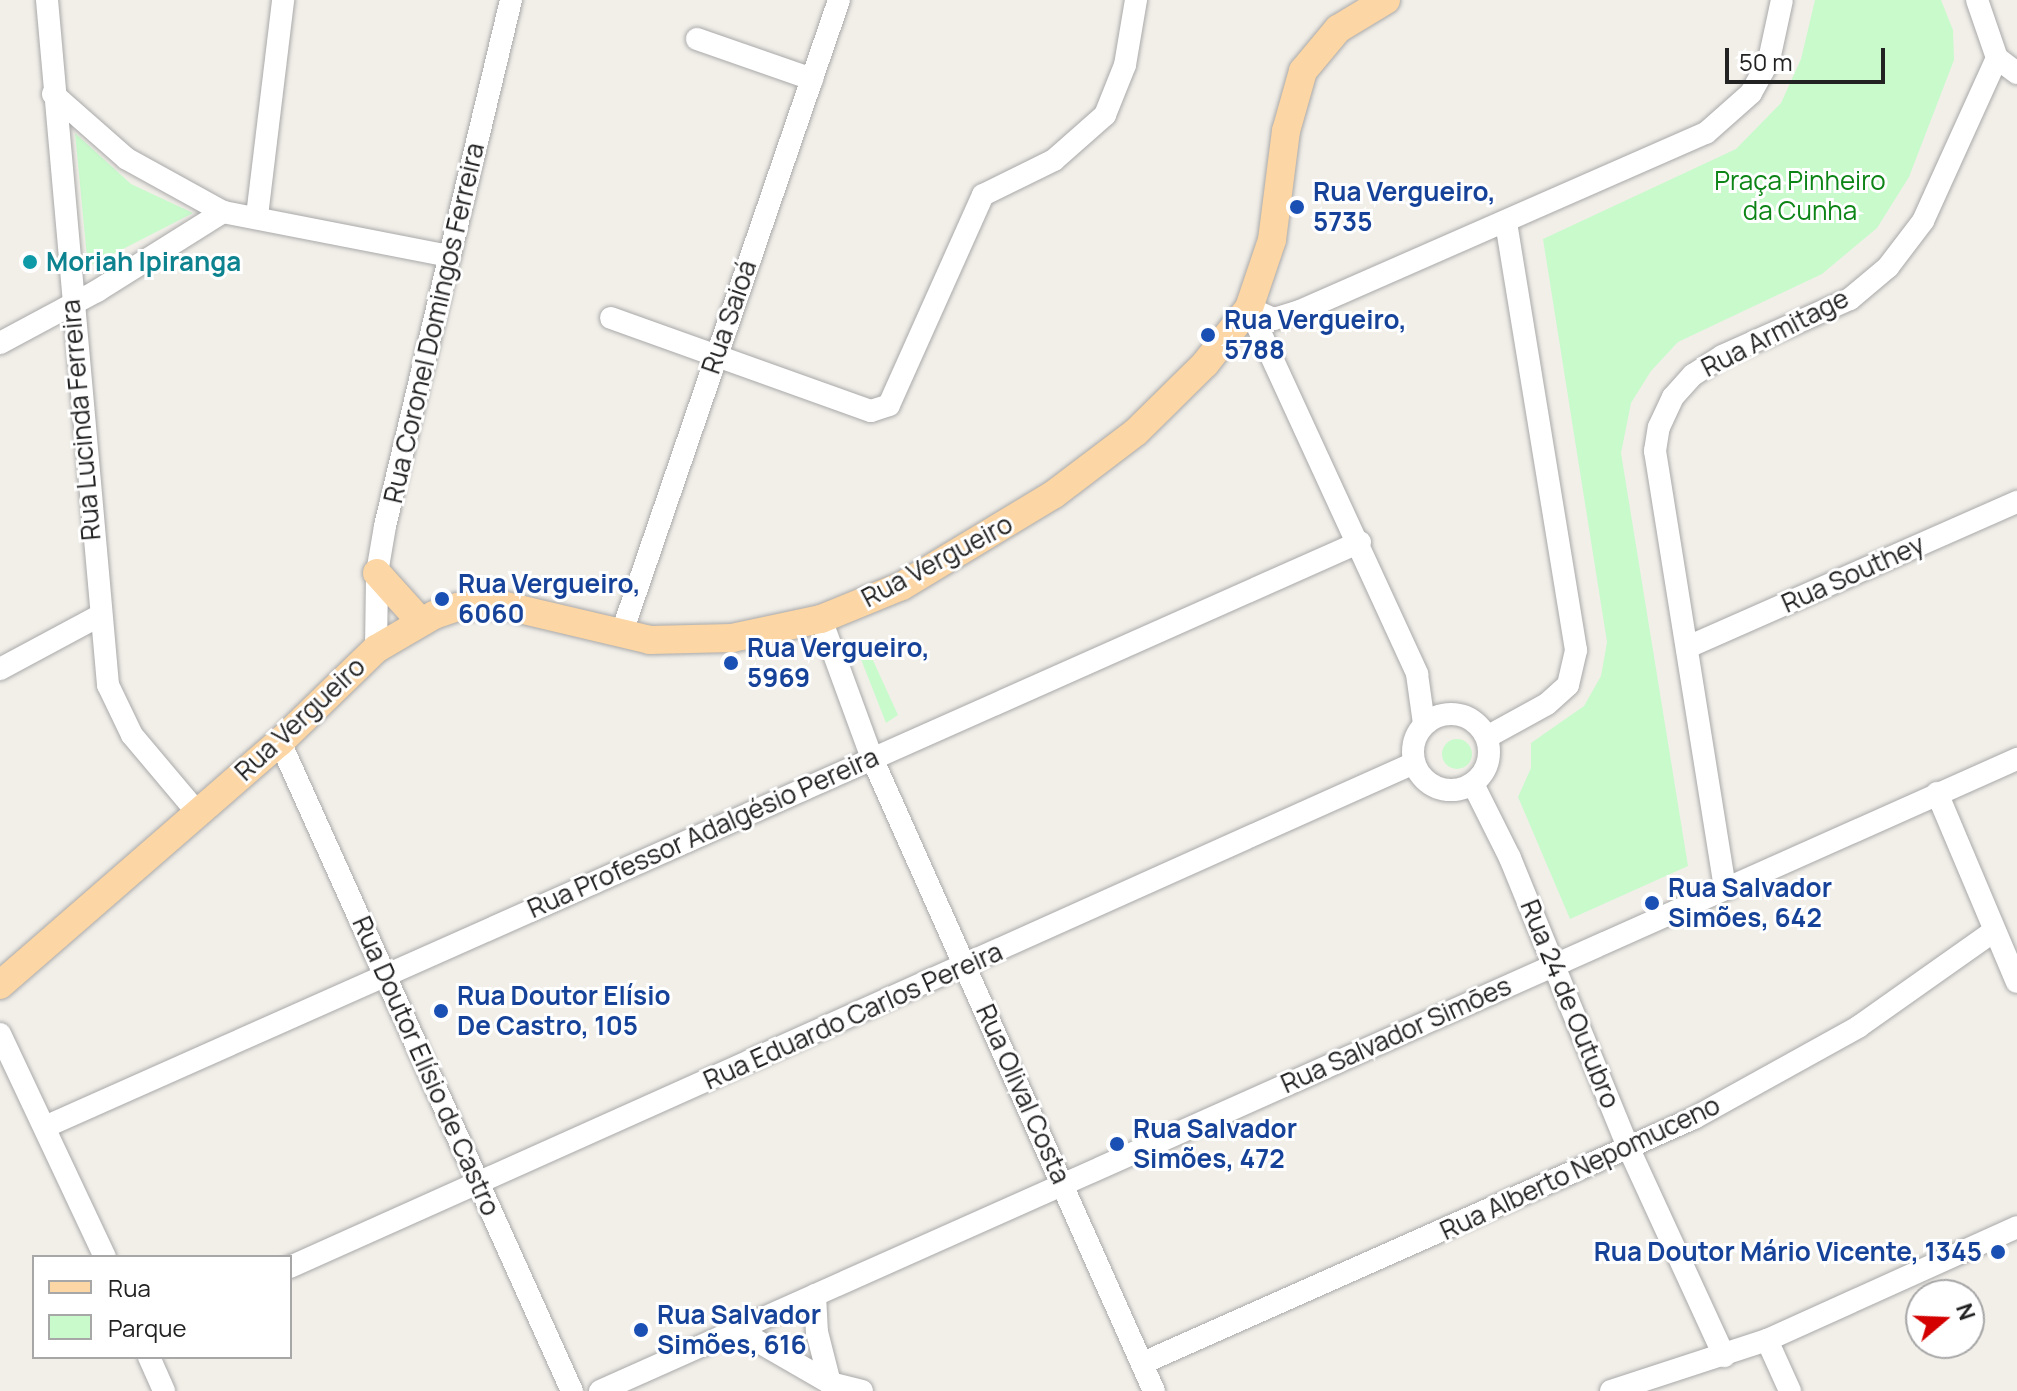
<!DOCTYPE html>
<html>
<head>
<meta charset="utf-8">
<style>
	body { margin:0 }
	#map { position:relative; width:2017px; height:1391px; overflow:hidden; background:#f2efe9; font-family:Manrope,sans-serif }
	div>[style] { position:absolute }
	.park>* { inset:0; background:#c8facc }
	.round { border-radius:50% }
	.roads { filter:drop-shadow(0 0 2px #a9a9a9) drop-shadow(0 0 2px #a9a9a9) }
	.minor>* { height:22px; margin:-11px; padding:0 11px; transform-origin:11px; border-radius:11px; background:#fff }
	.minor>.ring { margin:-11px; padding:0; box-sizing:content-box; background:none; border:22px solid #fff; border-radius:50% }
	.major>* { height:28px; margin:-14px; padding:0 14px; transform-origin:14px; border-radius:14px; background:#fcd6a4 }
	.dots>* { width:22px; height:22px; translate:-50% -50%; box-sizing:border-box; border:4px solid #fff; border-radius:50% }
	span { translate:-50% -50%; white-space:nowrap; text-align:center; line-height:1.15; -webkit-text-stroke:6px #fff; paint-order:stroke }
	.park-label { font-size:26px; color:#0c8416 }
	.transit-label { font-size:26px; color:#164399; font-weight:700 }
	.left { translate:0 -50%; text-align:left }
	.right { translate:-100% -50%; text-align:right }
	.culture-label { font-size:26px; color:#0d838f; font-weight:700 }
	.street-label { font-size:26px; color:#222 }
	.legend { position:absolute; left:32px; top:1255px; width:260px; height:104px; box-sizing:border-box; background:#fff; border:2px solid #a7a7a7; margin:0; padding:10px 14px; list-style:none; font-size:24px; color:#222 }
	.legend li { display:flex; align-items:center; gap:16px; height:40px }
	.legend b { width:40px; border:2px solid #a7a7a7 }
	.north { position:absolute; left:1905px; top:1279px; width:80px; height:80px; box-sizing:border-box; background:#fff; border:2px solid #a7a7a7; border-radius:50%; rotate:71deg; font-size:22px; font-weight:700; line-height:32px; text-align:center; color:#222 }
	.north::after { content:''; display:block; margin:auto; width:28px; height:36px; background:#d40000; clip-path:polygon(50% 0,100% 100%,50% 72%,0 100%) }
	.scale { position:absolute; left:1725px; top:48px; width:160px; height:36px; box-sizing:border-box; border:4px solid #222; border-top:0; padding-left:10px; font-size:24px; line-height:28px; white-space:nowrap; color:#222; -webkit-text-stroke:6px #fff; paint-order:stroke }
</style>
</head>
<body>
<div id="map">
	<div class="park">
		<i style="clip-path:polygon(1815px 0,1941px 0,1953px 30px,1954px 60px,1909px 177px,1877px 228px,1822px 274px,1678px 342px,1651px 371px,1631px 403px,1621px 453px,1688px 866px,1570px 919px,1518px 797px,1531px 768px,1531px 743px,1584px 706px,1601px 676px,1607px 642px,1543px 239px,1736px 149px,1781px 103px,1801px 59px)"></i>
		<i style="clip-path:polygon(75px 133px,131px 184px,193px 213px,88px 267px)"></i>
		<i style="clip-path:polygon(866px 645px,898px 715px,886px 723px,857px 649px)"></i>
		<i class="round" style="left:1442px;top:739px;width:30px;height:30px"></i>
	</div>
	<div class="roads">
		<div class="minor">
			<i style="left:47px;top:0;width:688px;rotate:84.91deg"></i>
			<i style="left:108px;top:685px;width:55px;rotate:64.4deg"></i>
			<i style="left:132px;top:735px;width:99px;rotate:49.9deg"></i>
			<i style="left:697px;top:39px;width:122px;rotate:19.2deg"></i>
			<i style="left:1997px;top:58px;width:25px;rotate:37deg"></i>
			<i style="left:53px;top:94px;width:98px;rotate:41.3deg"></i>
			<i style="left:127px;top:159px;width:110px;rotate:28.9deg"></i>
			<i style="left:223px;top:212px;width:231px;rotate:11deg"></i>
			<i style="left:257px;top:216px;width:218px;rotate:-83.1deg"></i>
			<i style="left:1249px;top:308px;width:27px;rotate:24deg"></i>
			<i style="left:1274px;top:319px;width:27px;rotate:-17deg"></i>
			<i style="left:1300px;top:311px;width:443px;rotate:-23.7deg"></i>
			<i style="left:1706px;top:133px;width:60px;rotate:-41.6deg"></i>
			<i style="left:1751px;top:93px;width:38px;rotate:-61deg"></i>
			<i style="left:1769px;top:60px;width:61px;rotate:-77.8deg"></i>
			<i style="left:1249px;top:308px;width:403px;rotate:65.3deg"></i>
			<i style="left:1417px;top:674px;width:50px;rotate:82deg"></i>
			<i style="left:611px;top:318px;width:276px;rotate:19.7deg"></i>
			<i style="left:871px;top:411px;width:19px;rotate:-18deg"></i>
			<i style="left:889px;top:405px;width:230px;rotate:-65.9deg"></i>
			<i style="left:983px;top:195px;width:79px;rotate:-26.2deg"></i>
			<i style="left:1054px;top:160px;width:68px;rotate:-41.4deg"></i>
			<i style="left:1105px;top:115px;width:54px;rotate:-68.2deg"></i>
			<i style="left:1125px;top:65px;width:66px;rotate:-80.4deg"></i>
			<i style="left:0;top:343px;width:110px;rotate:-28.2deg"></i>
			<i style="left:97px;top:291px;width:149px;rotate:-32.1deg"></i>
			<i style="left:821px;top:619px;width:148px;rotate:69.9deg"></i>
			<i style="left:872px;top:758px;width:693px;rotate:65.99deg"></i>
			<i style="left:621px;top:635px;width:671px;rotate:-71.05deg"></i>
			<i style="left:1688px;top:647px;width:360px;rotate:-23.8deg"></i>
			<i style="left:376px;top:649px;width:76px;rotate:-89.2deg"></i>
			<i style="left:377px;top:573px;width:48px;rotate:-80.3deg"></i>
			<i style="left:385px;top:526px;width:541px;rotate:-76.53deg"></i>
			<i style="left:0;top:669px;width:112px;rotate:-28.2deg"></i>
			<i class="ring" style="left:1413px;top:714px;width:54px;height:54px"></i>
			<i style="left:1487px;top:737px;width:68px;rotate:-28.8deg"></i>
			<i style="left:1547px;top:704px;width:28px;rotate:-42deg"></i>
			<i style="left:1568px;top:685px;width:36px;rotate:-77deg"></i>
			<i style="left:1576px;top:650px;width:432px;rotate:-99.3deg"></i>
			<i style="left:280px;top:742px;width:712px;rotate:65.78deg"></i>
			<i style="left:1473px;top:784px;width:83px;rotate:63.4deg"></i>
			<i style="left:1510px;top:858px;width:314px;rotate:67.8deg"></i>
			<i style="left:1629px;top:1149px;width:228px;rotate:65.3deg"></i>
			<i style="left:1937px;top:793px;width:205px;rotate:67.1deg"></i>
			<i style="left:1725px;top:888px;width:443px;rotate:-99.1deg"></i>
			<i style="left:1655px;top:451px;width:24px;rotate:-81deg"></i>
			<i style="left:1659px;top:427px;width:33px;rotate:-65deg"></i>
			<i style="left:1673px;top:397px;width:30px;rotate:-48deg"></i>
			<i style="left:1693px;top:375px;width:35px;rotate:-33deg"></i>
			<i style="left:1722px;top:356px;width:140px;rotate:-24deg"></i>
			<i style="left:1850px;top:299px;width:50px;rotate:-40.1deg"></i>
			<i style="left:1888px;top:267px;width:58px;rotate:-52.7deg"></i>
			<i style="left:1923px;top:221px;width:179px;rotate:-65.6deg"></i>
			<i style="left:1997px;top:58px;width:61px;rotate:-109deg"></i>
			<i style="left:0;top:1034px;width:246px;rotate:64.8deg"></i>
			<i style="left:47px;top:1126px;width:1437px;rotate:-23.98deg"></i>
			<i style="left:290px;top:1267px;width:1232px;rotate:-24.15deg"></i>
			<i style="left:815px;top:1295px;width:37px;rotate:87deg"></i>
			<i style="left:817px;top:1332px;width:53px;rotate:75.7deg"></i>
			<i style="left:738px;top:1330px;width:106px;rotate:29.9deg"></i>
			<i style="left:830px;top:1383px;width:33px;rotate:14deg"></i>
			<i style="left:1767px;top:1340px;width:56px;rotate:65.7deg"></i>
			<i style="left:149px;top:1357px;width:37px;rotate:66deg"></i>
			<i style="left:1143px;top:1363px;width:603px;rotate:-23.97deg"></i>
			<i style="left:1694px;top:1118px;width:188px;rotate:-29deg"></i>
			<i style="left:1858px;top:1027px;width:166px;rotate:-35.2deg"></i>
			<i style="left:600px;top:1391px;width:1552px;rotate:-24.04deg"></i>
			<i style="left:1611px;top:1391px;width:164px;rotate:-18.1deg"></i>
			<i style="left:1767px;top:1340px;width:274px;rotate:-24.3deg"></i>
		</div>
		<div class="major">
			<i style="left:377px;top:573px;width:66px;rotate:48.1deg"></i>
			<i style="left:0;top:985px;width:371px;rotate:-41deg"></i>
			<i style="left:280px;top:742px;width:134px;rotate:-44.1deg"></i>
			<i style="left:376px;top:649px;width:67px;rotate:-30.4deg"></i>
			<i style="left:434px;top:615px;width:24px;rotate:-19deg"></i>
			<i style="left:457px;top:607px;width:45px;rotate:-2.5deg"></i>
			<i style="left:502px;top:605px;width:152px;rotate:13.3deg"></i>
			<i style="left:650px;top:640px;width:82px;rotate:-1.4deg"></i>
			<i style="left:732px;top:638px;width:91px;rotate:-12.1deg"></i>
			<i style="left:821px;top:619px;width:87px;rotate:-22.2deg"></i>
			<i style="left:902px;top:586px;width:176px;rotate:-31.1deg"></i>
			<i style="left:1053px;top:495px;width:104px;rotate:-37.2deg"></i>
			<i style="left:1136px;top:432px;width:97px;rotate:-44.6deg"></i>
			<i style="left:1205px;top:364px;width:71px;rotate:-51.8deg"></i>
			<i style="left:1249px;top:308px;width:72px;rotate:-71.3deg"></i>
			<i style="left:1272px;top:240px;width:110px;rotate:-82.7deg"></i>
			<i style="left:1286px;top:131px;width:62px;rotate:-74.2deg"></i>
			<i style="left:1303px;top:71px;width:55px;rotate:-50.2deg"></i>
			<i style="left:1338px;top:29px;width:56px;rotate:-31.1deg"></i>
		</div>
	</div>
	<div class="dots">
		<i style="left:1297px;top:207px;background:#1a4fb4"></i>
		<i style="left:30px;top:262px;background:#0f9aa8"></i>
		<i style="left:1208px;top:335px;background:#1a4fb4"></i>
		<i style="left:442px;top:599px;background:#1a4fb4"></i>
		<i style="left:731px;top:663px;background:#1a4fb4"></i>
		<i style="left:1652px;top:903px;background:#1a4fb4"></i>
		<i style="left:441px;top:1011px;background:#1a4fb4"></i>
		<i style="left:1117px;top:1144px;background:#1a4fb4"></i>
		<i style="left:1998px;top:1252px;background:#1a4fb4"></i>
		<i style="left:641px;top:1330px;background:#1a4fb4"></i>
	</div>
	<div class="park-label">
		<span style="left:1800px;top:196px">Praça Pinheiro<br>da Cunha</span>
	</div>
	<div class="transit-label">
		<span class="left" style="left:1313px;top:207px">Rua Vergueiro,<br>5735</span>
		<span class="left" style="left:1224px;top:335px">Rua Vergueiro,<br>5788</span>
		<span class="left" style="left:458px;top:599px">Rua Vergueiro,<br>6060</span>
		<span class="left" style="left:747px;top:663px">Rua Vergueiro,<br>5969</span>
		<span class="left" style="left:1668px;top:903px">Rua Salvador<br>Simões, 642</span>
		<span class="left" style="left:457px;top:1011px">Rua Doutor Elísio<br>De Castro, 105</span>
		<span class="left" style="left:1133px;top:1144px">Rua Salvador<br>Simões, 472</span>
		<span class="right" style="left:1982px;top:1252px">Rua Doutor Mário Vicente, 1345</span>
		<span class="left" style="left:657px;top:1330px">Rua Salvador<br>Simões, 616</span>
	</div>
	<div class="culture-label">
		<span class="left" style="left:46px;top:262px">Moriah Ipiranga</span>
	</div>
	<div class="street-label">
		<span style="left:729px;top:317px;rotate:-71deg">Rua Saioá</span>
		<span style="left:434px;top:323px;rotate:-77deg">Rua Coronel Domingos Ferreira</span>
		<span style="left:1775px;top:333px;rotate:-27deg">Rua Armitage</span>
		<span style="left:81px;top:420px;rotate:-95deg">Rua Lucinda Ferreira</span>
		<span style="left:937px;top:561px;rotate:-28deg">Rua Vergueiro</span>
		<span style="left:1853px;top:574px;rotate:-24deg">Rua Southey</span>
		<span style="left:300px;top:719px;rotate:-43deg">Rua Vergueiro</span>
		<span style="left:703px;top:833px;rotate:-24deg">Rua Professor Adalgésio Pereira</span>
		<span style="left:1570px;top:1004px;rotate:68deg">Rua 24 de Outubro</span>
		<span style="left:853px;top:1016px;rotate:-24deg">Rua Eduardo Carlos Pereira</span>
		<span style="left:1396px;top:1035px;rotate:-24deg">Rua Salvador Simões</span>
		<span style="left:426px;top:1066px;rotate:66deg">Rua Doutor Elísio de Castro</span>
		<span style="left:1023px;top:1094px;rotate:66deg">Rua Olival Costa</span>
		<span style="left:1580px;top:1168px;rotate:-25deg">Rua Alberto Nepomuceno</span>
	</div>
	<ul class="legend">
	<li><b style="height:10px;background:#fcd6a4"></b>Rua</li>
	<li><b style="height:22px;background:#c8facc"></b>Parque</li>
	</ul>
	<div class="north">N</div>
	<div class="scale">50 m</div>
</div>
</body>
</html>
